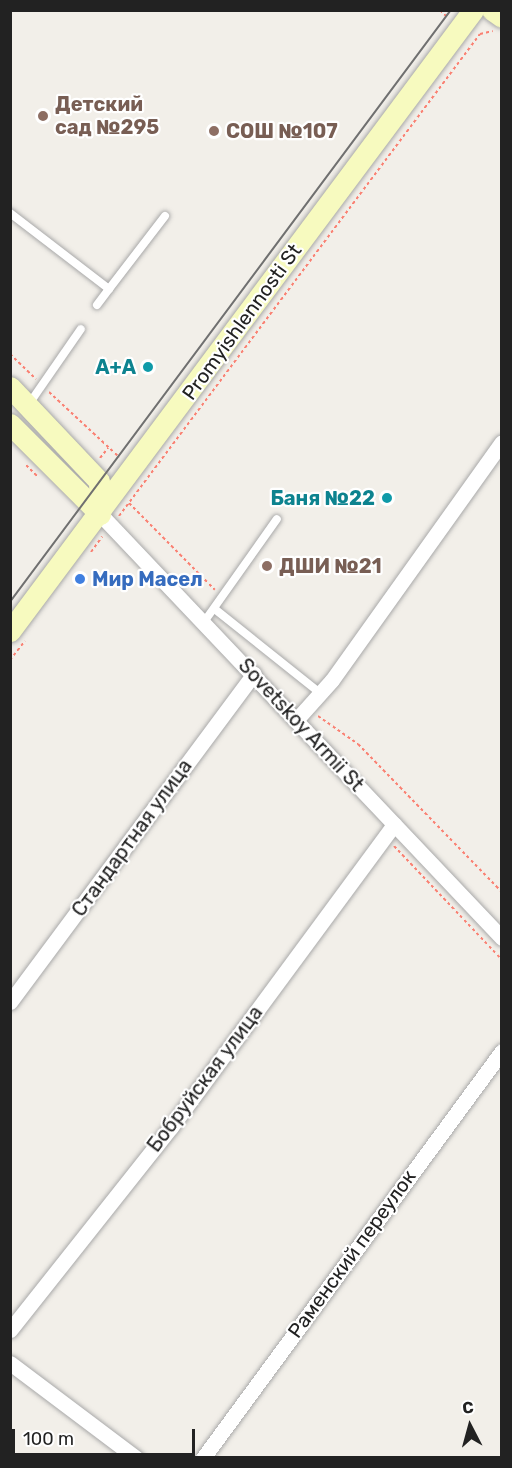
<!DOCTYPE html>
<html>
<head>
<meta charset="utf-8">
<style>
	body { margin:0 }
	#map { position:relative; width:512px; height:1468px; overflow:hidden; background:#f2efe9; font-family:Rubik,sans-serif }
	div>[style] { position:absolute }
	.path>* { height:2px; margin-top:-1px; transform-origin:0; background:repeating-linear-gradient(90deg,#fa8072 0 3px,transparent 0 6px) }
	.roads { filter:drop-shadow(0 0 2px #a9a9a9) drop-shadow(0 0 2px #a9a9a9) }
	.lane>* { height:8px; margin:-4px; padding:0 4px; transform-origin:4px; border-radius:4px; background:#fff }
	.street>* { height:15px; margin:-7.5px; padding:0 7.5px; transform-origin:7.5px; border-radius:7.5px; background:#fff }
	.secondary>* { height:21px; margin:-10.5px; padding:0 10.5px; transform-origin:10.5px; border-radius:10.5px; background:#f7fabf }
	.tram>* { height:1.5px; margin:-0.75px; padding:0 0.75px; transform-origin:0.75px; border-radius:0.75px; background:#707070 }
	.dots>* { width:16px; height:16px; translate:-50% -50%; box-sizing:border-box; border:3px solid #fff; border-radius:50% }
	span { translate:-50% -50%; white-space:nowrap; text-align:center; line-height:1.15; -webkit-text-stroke:4.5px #fff; paint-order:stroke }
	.education-label { font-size:20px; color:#785e54; font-weight:700 }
	.left { translate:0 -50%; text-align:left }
	.street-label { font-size:20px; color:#222 }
	.culture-label { font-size:20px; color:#0d838f; font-weight:700 }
	.right { translate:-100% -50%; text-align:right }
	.shop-label { font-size:20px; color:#366cbe; font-weight:700 }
	.frame { position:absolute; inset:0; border:12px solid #222; pointer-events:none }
	.north { position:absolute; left:440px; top:1396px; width:60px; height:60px; -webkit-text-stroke:4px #fff; paint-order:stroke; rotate:354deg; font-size:16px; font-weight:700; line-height:24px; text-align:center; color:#222 }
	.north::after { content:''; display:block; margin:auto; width:21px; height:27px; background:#222; clip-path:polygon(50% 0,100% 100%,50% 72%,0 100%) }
	.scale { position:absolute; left:12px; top:1429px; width:183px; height:27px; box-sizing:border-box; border:3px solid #222; border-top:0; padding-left:8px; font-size:18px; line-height:21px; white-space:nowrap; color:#222; -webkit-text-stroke:4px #fff; paint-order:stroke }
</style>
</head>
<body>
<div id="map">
	<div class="path">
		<i style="left:440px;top:10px;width:11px;rotate:45deg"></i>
		<i style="left:10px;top:354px;width:36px;rotate:44deg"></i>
		<i style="left:49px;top:392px;width:96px;rotate:42.9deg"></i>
		<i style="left:100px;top:458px;width:13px;rotate:-51deg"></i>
		<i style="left:26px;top:465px;width:16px;rotate:45deg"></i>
		<i style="left:129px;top:503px;width:122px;rotate:45.3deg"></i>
		<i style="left:119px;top:516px;width:602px;rotate:-53.17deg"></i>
		<i style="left:480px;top:34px;width:13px;rotate:-13deg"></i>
		<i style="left:91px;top:552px;width:19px;rotate:-54deg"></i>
		<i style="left:10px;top:660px;width:24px;rotate:-52deg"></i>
		<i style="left:318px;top:716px;width:49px;rotate:35deg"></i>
		<i style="left:358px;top:744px;width:206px;rotate:45.8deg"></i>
		<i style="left:394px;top:846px;width:157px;rotate:46.5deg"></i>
	</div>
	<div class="roads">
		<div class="lane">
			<i style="left:10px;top:213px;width:125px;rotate:37.5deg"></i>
			<i style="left:109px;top:289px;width:20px;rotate:127deg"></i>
			<i style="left:109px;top:289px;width:92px;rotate:-52.5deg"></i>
			<i style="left:29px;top:404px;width:91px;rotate:-55.3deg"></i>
			<i style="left:216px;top:610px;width:133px;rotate:38.6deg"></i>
			<i style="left:204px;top:622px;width:126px;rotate:-54.7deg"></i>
		</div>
		<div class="street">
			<i style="left:100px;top:514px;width:584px;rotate:46.53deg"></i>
			<i style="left:297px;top:719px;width:52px;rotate:-48.1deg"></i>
			<i style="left:332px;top:680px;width:292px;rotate:-54.5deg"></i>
			<i style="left:10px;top:1002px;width:409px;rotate:-53.4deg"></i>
			<i style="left:10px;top:1330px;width:259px;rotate:-51.6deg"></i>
			<i style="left:171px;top:1127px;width:376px;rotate:-53.6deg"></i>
			<i style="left:10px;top:1363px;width:158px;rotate:37deg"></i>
			<i style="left:203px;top:1458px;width:505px;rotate:-53.7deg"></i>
		</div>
		<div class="secondary">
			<i style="left:492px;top:10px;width:12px;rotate:35deg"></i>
			<i style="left:10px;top:387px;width:129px;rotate:46.6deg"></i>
			<i style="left:99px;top:481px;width:33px;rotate:88deg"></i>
			<i style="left:10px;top:424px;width:127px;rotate:45deg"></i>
			<i style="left:10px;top:631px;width:775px;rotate:-53.29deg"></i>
		</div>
	</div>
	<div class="tram">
		<i style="left:10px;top:602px;width:738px;rotate:-53.32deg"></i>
	</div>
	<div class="dots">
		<i style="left:43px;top:116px;background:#8d6e63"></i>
		<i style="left:214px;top:131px;background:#8d6e63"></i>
		<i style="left:148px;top:367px;background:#0f9aa8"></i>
		<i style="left:387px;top:498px;background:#0f9aa8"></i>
		<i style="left:267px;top:566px;background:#8d6e63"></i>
		<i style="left:80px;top:579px;background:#3f7fe0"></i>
	</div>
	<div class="education-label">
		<span class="left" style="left:55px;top:116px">Детский<br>сад №295</span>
		<span class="left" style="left:226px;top:131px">СОШ №107</span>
		<span class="left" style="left:279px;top:566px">ДШИ №21</span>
	</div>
	<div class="street-label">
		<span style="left:242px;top:322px;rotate:-54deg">Promyishlennosti St</span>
		<span style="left:301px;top:725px;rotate:47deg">Sovetskoy Armii St</span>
		<span style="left:132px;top:838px;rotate:-54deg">Стандартная улица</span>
		<span style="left:205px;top:1079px;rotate:-53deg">Бобруйская улица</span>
		<span style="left:352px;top:1254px;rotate:-54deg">Раменский переулок</span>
	</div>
	<div class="culture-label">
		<span class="right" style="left:136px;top:367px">А+A</span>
		<span class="right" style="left:375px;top:498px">Баня №22</span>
	</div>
	<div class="shop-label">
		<span class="left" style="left:92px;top:579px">Мир Масел</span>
	</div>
	<div class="frame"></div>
	<div class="north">С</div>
	<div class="scale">100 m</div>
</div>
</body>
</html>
